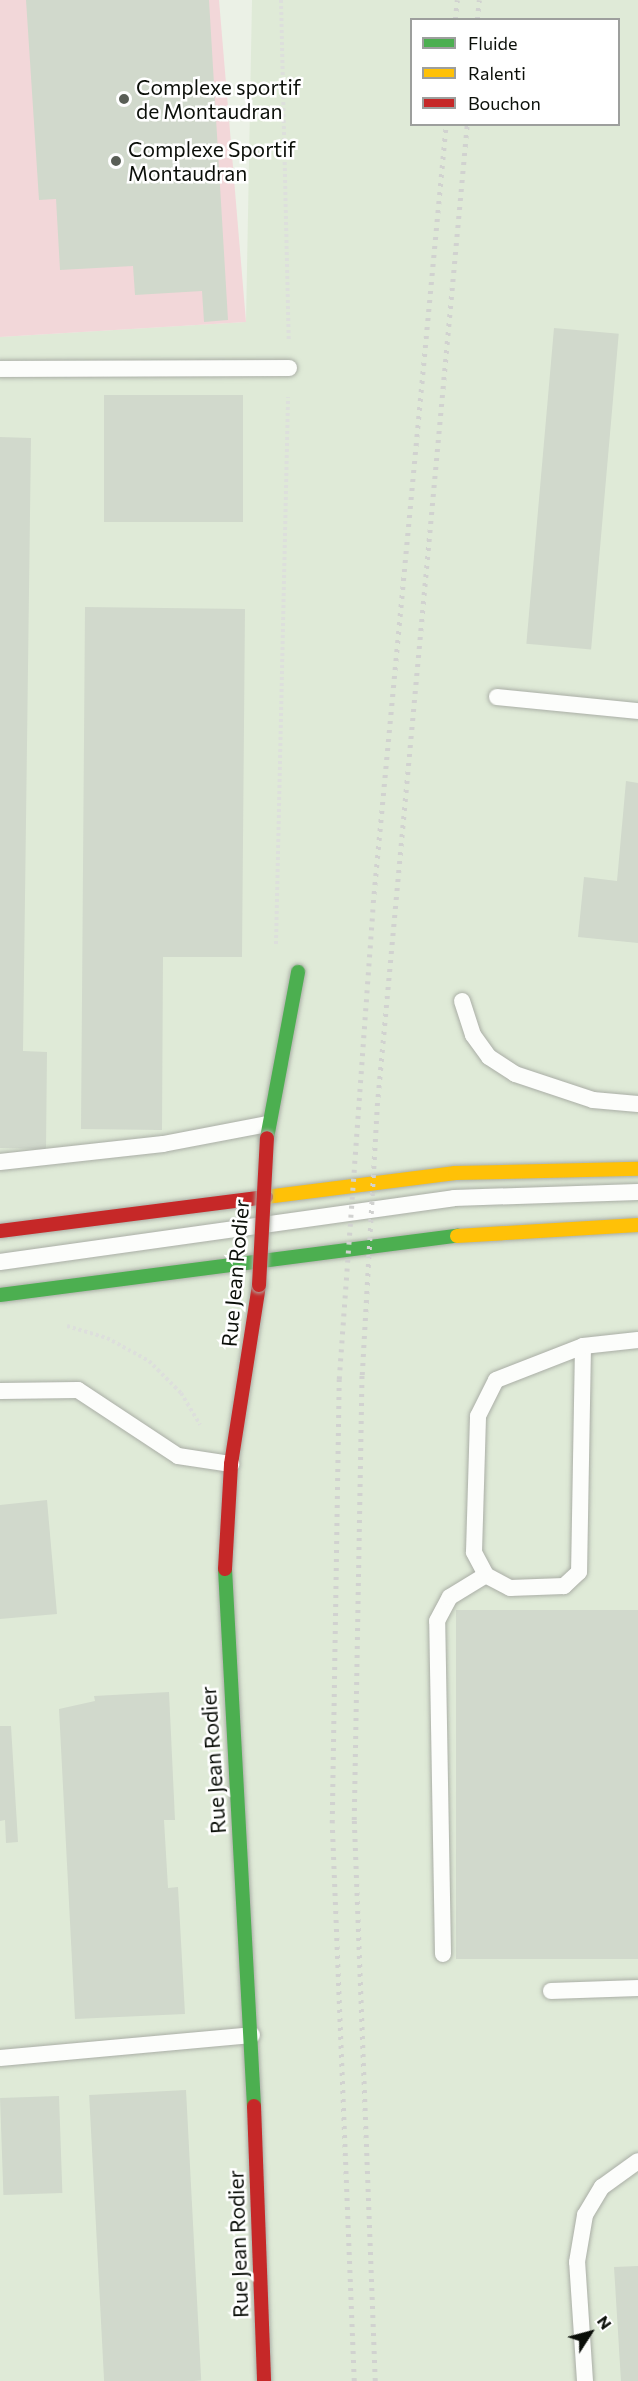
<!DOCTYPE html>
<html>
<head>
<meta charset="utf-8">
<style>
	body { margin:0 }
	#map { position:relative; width:638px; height:2381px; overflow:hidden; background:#ebf1e6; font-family:Commissioner,sans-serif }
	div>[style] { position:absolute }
	.built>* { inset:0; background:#dfead7 }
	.green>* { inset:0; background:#f2d7d9 }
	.building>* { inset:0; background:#d1d9cc; transform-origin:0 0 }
	.path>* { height:4px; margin-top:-2px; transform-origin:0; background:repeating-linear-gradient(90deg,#dddfdc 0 3px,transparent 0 6px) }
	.roads { filter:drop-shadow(0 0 2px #aaaea6) drop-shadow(0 0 2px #aaaea6) }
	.lane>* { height:16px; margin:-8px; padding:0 8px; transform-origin:8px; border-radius:8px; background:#fcfdfb }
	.fast>* { height:14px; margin:-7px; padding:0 7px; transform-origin:7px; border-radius:7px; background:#4caf50 }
	.slow>* { height:14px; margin:-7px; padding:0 7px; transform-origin:7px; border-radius:7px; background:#ffc107 }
	.jam>* { height:14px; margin:-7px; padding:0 7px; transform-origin:7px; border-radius:7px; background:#c62828 }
	.rail>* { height:4.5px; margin-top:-2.25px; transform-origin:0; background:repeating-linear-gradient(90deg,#d1d2d0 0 3px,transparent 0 9px) }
	.bridges { filter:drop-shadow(0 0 2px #aaaea6) drop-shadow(0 0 2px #aaaea6) }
	.jam-bridge>* { height:14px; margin:-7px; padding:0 7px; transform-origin:7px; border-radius:7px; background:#c62828 }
	.dots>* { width:16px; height:16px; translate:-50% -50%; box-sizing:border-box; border:3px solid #fff; border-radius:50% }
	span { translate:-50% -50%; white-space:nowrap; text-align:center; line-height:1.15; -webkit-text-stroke:5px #fff; paint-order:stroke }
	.poi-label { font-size:21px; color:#0b0f09 }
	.left { translate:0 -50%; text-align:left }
	.street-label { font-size:21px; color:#0b0f09 }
	.legend { position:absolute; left:410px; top:18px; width:210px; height:108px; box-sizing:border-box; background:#fff; border:2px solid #9d9f9d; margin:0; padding:8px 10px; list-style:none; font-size:18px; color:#0b0f09 }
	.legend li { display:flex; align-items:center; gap:12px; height:30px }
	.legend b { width:30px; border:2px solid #9d9f9d }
	.north { position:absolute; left:560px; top:2303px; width:60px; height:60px; -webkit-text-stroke:4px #fff; paint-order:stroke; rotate:54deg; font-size:16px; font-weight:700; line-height:24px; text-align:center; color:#0b0f09 }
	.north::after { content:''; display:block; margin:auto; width:21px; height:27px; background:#0b0f09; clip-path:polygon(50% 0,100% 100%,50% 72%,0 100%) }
</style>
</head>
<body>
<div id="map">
	<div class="built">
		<i style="clip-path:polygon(evenodd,252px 0,638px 0,638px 2381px,0 2381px,0 337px,246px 322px,252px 0,412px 20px,618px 20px,618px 124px,412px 124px,412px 20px)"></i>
	</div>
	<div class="green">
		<i style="clip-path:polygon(0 0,219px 0,246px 322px,0 337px)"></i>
	</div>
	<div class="building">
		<i style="clip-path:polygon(26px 0,209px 0,228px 320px,204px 322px,202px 291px,135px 295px,133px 266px,60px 270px,56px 199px,39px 200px)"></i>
		<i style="left:554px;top:328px;width:65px;height:317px;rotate:5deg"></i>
		<i style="left:243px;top:395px;width:127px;height:139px;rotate:90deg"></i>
		<i style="clip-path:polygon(0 437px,31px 438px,23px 1051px,47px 1052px,46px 1149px,0 1148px)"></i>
		<i style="clip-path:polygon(85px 607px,245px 609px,242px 957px,163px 957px,162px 1130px,81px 1129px)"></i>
		<i style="clip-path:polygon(626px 781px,638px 783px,638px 943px,578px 937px,584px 877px,617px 881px)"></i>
		<i style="clip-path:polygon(47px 1500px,57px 1614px,0 1619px,0 1505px)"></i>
		<i style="left:638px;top:1610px;width:349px;height:182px;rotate:90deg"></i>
		<i style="clip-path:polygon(169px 1692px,175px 1820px,164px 1820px,168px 1888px,178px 1887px,185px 2014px,75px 2019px,59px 1709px,95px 1701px,94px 1696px)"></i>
		<i style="clip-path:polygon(0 1726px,11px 1726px,18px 1842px,6px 1843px,5px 1820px,0 1821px)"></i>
		<i style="left:186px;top:2090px;width:291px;height:97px;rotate:87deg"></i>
		<i style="left:59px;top:2096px;width:97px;height:59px;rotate:88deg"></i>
		<i style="clip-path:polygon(638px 2266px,638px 2381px,621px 2381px,614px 2267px)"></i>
	</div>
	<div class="path">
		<i style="left:281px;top:0;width:341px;rotate:88.7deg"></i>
		<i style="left:276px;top:944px;width:547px;rotate:-88.74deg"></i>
		<i style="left:67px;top:1326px;width:42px;rotate:16.7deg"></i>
		<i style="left:107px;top:1338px;width:48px;rotate:28.7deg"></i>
		<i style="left:149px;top:1361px;width:45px;rotate:45deg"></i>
		<i style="left:181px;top:1393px;width:37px;rotate:59deg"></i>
	</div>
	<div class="roads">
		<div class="lane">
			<i style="left:0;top:369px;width:289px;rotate:-0.2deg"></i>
			<i style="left:497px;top:697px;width:142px;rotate:5.7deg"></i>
			<i style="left:462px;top:1001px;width:36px;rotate:72deg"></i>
			<i style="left:473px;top:1035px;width:27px;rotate:54deg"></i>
			<i style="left:489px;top:1057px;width:31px;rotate:33deg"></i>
			<i style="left:515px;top:1074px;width:82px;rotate:18.4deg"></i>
			<i style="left:593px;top:1100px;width:45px;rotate:5.1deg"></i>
			<i style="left:0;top:1162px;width:164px;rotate:-6.3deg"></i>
			<i style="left:163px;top:1144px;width:107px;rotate:-10.8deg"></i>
			<i style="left:0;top:1262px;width:458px;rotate:-8deg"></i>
			<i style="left:454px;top:1198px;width:184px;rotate:-1.9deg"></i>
			<i style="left:583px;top:1346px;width:226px;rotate:91deg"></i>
			<i style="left:579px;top:1572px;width:21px;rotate:137deg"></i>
			<i style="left:564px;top:1586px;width:54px;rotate:177.9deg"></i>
			<i style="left:510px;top:1588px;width:27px;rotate:-152deg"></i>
			<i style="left:486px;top:1575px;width:26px;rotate:-118deg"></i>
			<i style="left:474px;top:1552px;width:136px;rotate:-88.3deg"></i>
			<i style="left:478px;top:1416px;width:40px;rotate:-63.4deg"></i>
			<i style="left:496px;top:1380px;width:93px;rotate:-21.3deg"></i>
			<i style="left:583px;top:1346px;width:55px;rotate:-6.2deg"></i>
			<i style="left:0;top:1391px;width:78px;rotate:-0.7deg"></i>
			<i style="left:78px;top:1390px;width:120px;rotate:33.4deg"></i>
			<i style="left:178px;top:1456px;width:54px;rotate:8.6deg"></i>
			<i style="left:443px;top:1954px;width:333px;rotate:-91deg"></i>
			<i style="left:437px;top:1621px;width:27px;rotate:-62deg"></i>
			<i style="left:450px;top:1597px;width:42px;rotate:-31.4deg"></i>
			<i style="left:551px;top:1991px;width:87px;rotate:-2deg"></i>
			<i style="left:0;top:2058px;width:253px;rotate:-5.2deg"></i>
			<i style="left:585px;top:2381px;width:119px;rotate:-93.8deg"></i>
			<i style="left:577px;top:2262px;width:48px;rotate:-80.3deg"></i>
			<i style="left:585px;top:2215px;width:33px;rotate:-59deg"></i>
			<i style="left:602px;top:2187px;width:44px;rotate:-35.8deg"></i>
		</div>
		<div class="fast">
			<i style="left:267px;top:1138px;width:169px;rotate:-79.4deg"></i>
			<i style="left:0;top:1295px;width:461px;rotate:-7.4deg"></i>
			<i style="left:225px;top:1569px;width:538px;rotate:86.91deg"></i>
		</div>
		<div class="slow">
			<i style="left:266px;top:1197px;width:191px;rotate:-7.2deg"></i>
			<i style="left:455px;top:1173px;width:183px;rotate:-1.3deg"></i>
			<i style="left:457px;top:1236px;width:181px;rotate:-3.5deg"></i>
		</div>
		<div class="jam">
			<i style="left:0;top:1231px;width:268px;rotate:-7.3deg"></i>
			<i style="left:225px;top:1569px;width:105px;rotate:-86.7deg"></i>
			<i style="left:231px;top:1464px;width:181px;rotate:-81.1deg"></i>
			<i style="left:254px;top:2106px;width:275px;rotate:87.9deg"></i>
		</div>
	</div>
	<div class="rail">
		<i style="left:455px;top:20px;width:20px;rotate:-84deg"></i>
		<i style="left:477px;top:20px;width:20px;rotate:-84deg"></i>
		<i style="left:354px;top:2381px;width:558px;rotate:-92.26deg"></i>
		<i style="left:332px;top:1823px;width:444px;rotate:-89.1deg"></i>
		<i style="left:339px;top:1379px;width:477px;rotate:-85.9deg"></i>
		<i style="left:373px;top:903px;width:782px;rotate:-84.65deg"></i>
		<i style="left:375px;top:2381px;width:561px;rotate:-92.14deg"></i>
		<i style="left:354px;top:1820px;width:445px;rotate:-89deg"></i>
		<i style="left:362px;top:1375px;width:269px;rotate:-86.8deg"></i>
		<i style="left:377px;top:1106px;width:986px;rotate:-84.76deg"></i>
	</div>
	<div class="bridges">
		<div class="jam-bridge">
			<i style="left:259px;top:1285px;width:147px;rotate:-86.9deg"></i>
		</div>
	</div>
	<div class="dots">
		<i style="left:124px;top:99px;background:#595e56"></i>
		<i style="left:116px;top:161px;background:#595e56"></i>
	</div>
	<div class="poi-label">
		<span class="left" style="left:136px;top:99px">Complexe sportif<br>de Montaudran</span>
		<span class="left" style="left:128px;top:161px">Complexe Sportif<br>Montaudran</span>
	</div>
	<div class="street-label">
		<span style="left:235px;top:1273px;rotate:-85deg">Rue Jean Rodier</span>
		<span style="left:213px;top:1760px;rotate:-94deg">Rue Jean Rodier</span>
		<span style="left:238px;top:2244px;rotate:-92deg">Rue Jean Rodier</span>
	</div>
	<ul class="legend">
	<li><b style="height:8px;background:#4caf50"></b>Fluide</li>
	<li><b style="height:8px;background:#ffc107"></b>Ralenti</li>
	<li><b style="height:8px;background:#c62828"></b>Bouchon</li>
	</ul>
	<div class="north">N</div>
</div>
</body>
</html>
